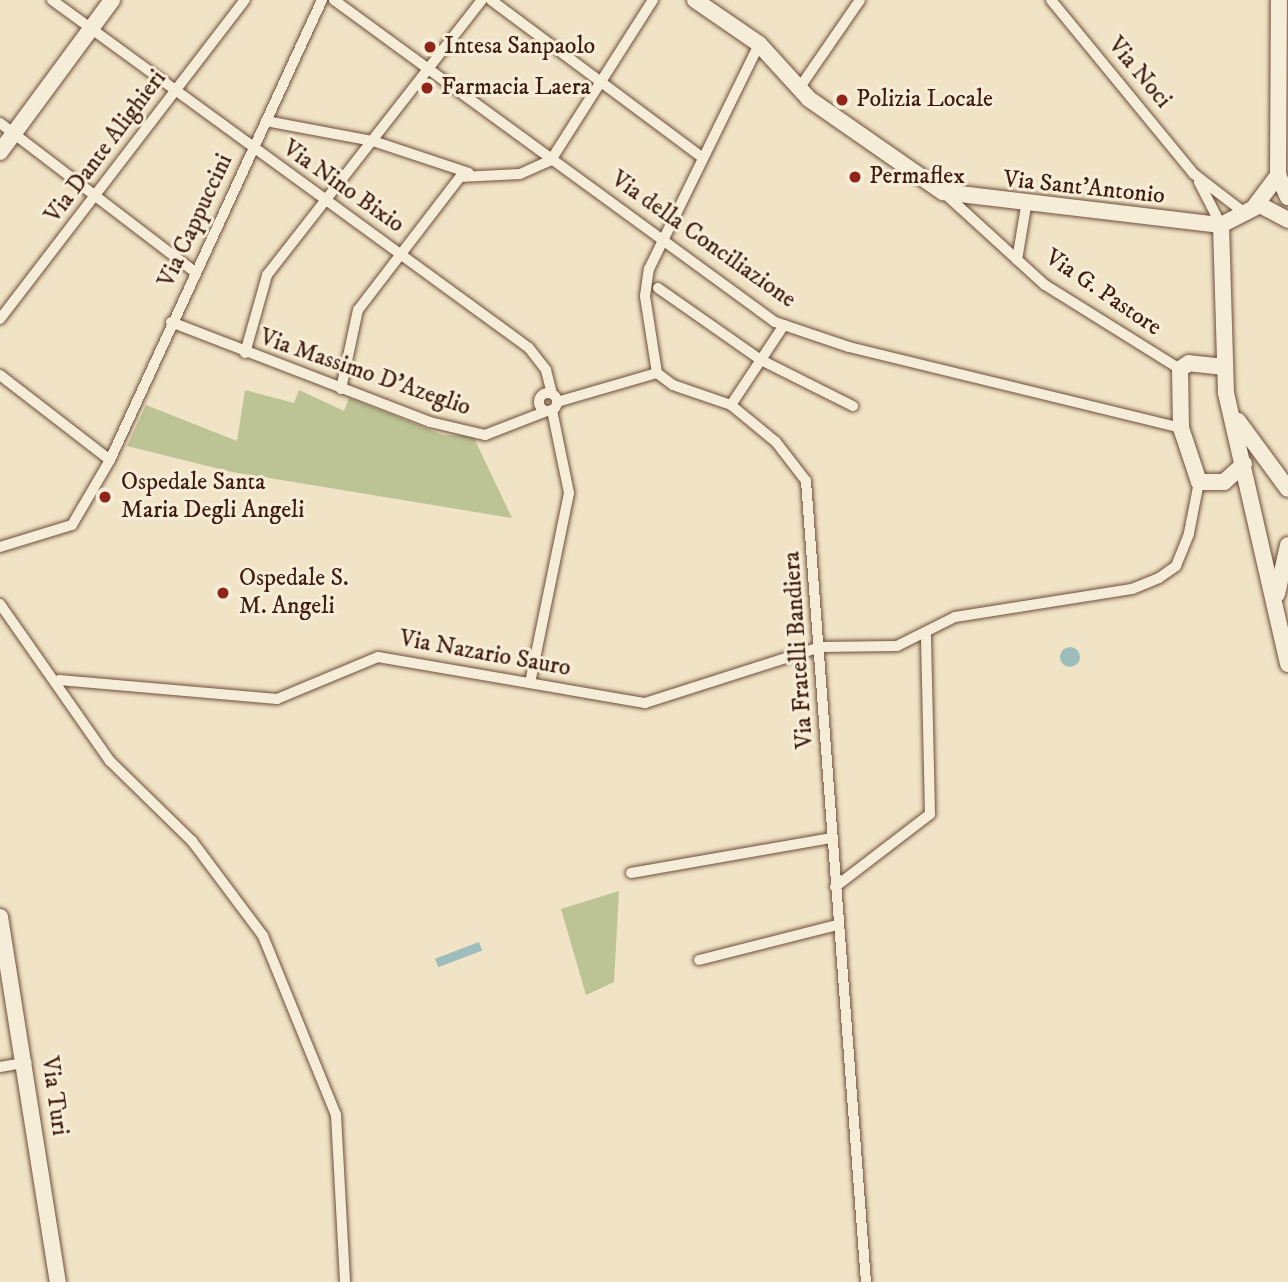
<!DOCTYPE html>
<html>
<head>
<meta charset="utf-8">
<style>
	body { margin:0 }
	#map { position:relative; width:1288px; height:1282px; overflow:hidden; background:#f1e3c5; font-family:"IM FELL DW Pica",serif }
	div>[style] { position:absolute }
	.green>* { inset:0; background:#bcc394 }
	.water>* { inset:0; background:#9cbdbb; transform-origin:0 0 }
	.round { border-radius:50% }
	.roads { filter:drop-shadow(0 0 2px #6c4e3b) drop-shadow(0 0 2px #6c4e3b) }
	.street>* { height:10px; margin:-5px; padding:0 5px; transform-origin:5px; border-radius:5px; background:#f6edd9 }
	.street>.ring { margin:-5px; padding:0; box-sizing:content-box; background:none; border:10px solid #f6edd9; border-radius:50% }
	.secondary>* { height:16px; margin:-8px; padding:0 8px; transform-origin:8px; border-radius:8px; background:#f6edd9 }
	.dots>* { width:19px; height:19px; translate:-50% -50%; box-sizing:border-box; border:4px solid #f6edd9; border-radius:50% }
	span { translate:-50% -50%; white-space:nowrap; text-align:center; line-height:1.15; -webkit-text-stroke:6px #f6edd9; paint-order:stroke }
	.poi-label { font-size:24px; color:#3f1c0d }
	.left { translate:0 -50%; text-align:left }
	.street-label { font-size:24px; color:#3f1c0d }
</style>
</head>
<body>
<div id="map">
	<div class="green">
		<i style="clip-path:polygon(245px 390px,294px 403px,299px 390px,344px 411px,349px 398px,443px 435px,473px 436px,512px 518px,232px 472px,127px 446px,146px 405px,237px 441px)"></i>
		<i style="clip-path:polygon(619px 891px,614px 982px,586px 995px,561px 909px)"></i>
	</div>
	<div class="water">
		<i class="round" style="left:1060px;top:647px;width:20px;height:20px"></i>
		<i style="left:479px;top:942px;width:9px;height:47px;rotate:69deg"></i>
	</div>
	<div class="roads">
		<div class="street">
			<i style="left:52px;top:0;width:590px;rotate:36.11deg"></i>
			<i style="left:529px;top:348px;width:28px;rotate:52deg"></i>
			<i style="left:546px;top:370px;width:25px;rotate:76deg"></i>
			<i style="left:334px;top:0;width:546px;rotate:36.14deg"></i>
			<i style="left:775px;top:322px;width:78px;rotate:18.7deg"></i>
			<i style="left:849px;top:347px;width:342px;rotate:13.7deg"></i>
			<i style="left:491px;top:0;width:264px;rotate:36.7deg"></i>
			<i style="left:1051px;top:0;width:225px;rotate:50.6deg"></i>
			<i style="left:1194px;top:174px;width:59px;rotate:37.5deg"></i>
			<i style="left:800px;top:87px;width:106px;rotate:-55.4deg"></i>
			<i style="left:266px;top:121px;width:109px;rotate:10.6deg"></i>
			<i style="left:373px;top:141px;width:101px;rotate:18.4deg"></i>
			<i style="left:0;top:123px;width:245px;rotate:37.4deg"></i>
			<i style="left:1199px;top:182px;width:48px;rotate:62.9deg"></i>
			<i style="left:943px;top:192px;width:138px;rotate:42.4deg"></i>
			<i style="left:1045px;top:285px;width:159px;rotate:31.9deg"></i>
			<i style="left:1017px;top:260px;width:55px;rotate:-80.5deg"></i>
			<i style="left:658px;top:288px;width:126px;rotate:35deg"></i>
			<i style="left:761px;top:360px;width:103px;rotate:26.6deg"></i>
			<i style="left:0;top:319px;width:402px;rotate:-52.5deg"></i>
			<i style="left:171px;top:322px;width:278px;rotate:21.1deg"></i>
			<i style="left:430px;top:422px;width:57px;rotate:13.3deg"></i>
			<i style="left:485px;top:435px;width:66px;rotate:-21.2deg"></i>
			<i style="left:245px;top:353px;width:81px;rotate:-74.2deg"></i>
			<i style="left:267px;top:275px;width:349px;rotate:-52deg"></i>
			<i style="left:657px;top:373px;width:78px;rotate:-98.9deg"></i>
			<i style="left:645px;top:296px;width:27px;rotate:-82deg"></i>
			<i style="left:649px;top:269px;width:250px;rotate:-63.9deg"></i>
			<i style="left:0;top:375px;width:139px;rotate:37.7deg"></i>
			<i style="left:341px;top:389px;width:81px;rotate:-77.9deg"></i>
			<i style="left:358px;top:310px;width:168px;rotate:-52.5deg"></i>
			<i style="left:460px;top:177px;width:60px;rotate:-2.9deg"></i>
			<i style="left:520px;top:174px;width:34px;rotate:-24deg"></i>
			<i style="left:551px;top:160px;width:190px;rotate:-57.5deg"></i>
			<i class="ring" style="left:539px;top:393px;width:8px;height:8px"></i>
			<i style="left:557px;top:402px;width:104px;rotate:-16.2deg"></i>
			<i style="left:657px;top:373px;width:20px;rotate:37deg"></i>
			<i style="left:673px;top:385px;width:61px;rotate:19deg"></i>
			<i style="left:731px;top:405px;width:58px;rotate:39.4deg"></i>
			<i style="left:776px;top:442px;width:49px;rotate:52.4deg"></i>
			<i style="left:806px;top:481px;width:803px;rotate:85.72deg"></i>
			<i style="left:731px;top:405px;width:96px;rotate:-56.5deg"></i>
			<i style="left:0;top:547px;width:75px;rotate:-17deg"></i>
			<i style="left:72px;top:525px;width:75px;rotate:-59.7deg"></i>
			<i style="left:110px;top:460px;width:507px;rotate:-65.26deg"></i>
			<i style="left:0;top:604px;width:192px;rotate:55deg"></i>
			<i style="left:110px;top:761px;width:115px;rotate:44.3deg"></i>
			<i style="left:192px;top:841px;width:119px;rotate:53.2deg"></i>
			<i style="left:263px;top:936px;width:193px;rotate:67.8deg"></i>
			<i style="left:336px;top:1115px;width:167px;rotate:86.9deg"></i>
			<i style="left:59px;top:680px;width:219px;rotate:5deg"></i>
			<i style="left:277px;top:699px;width:109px;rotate:-22.6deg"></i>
			<i style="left:378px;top:657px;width:271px;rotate:9.8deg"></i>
			<i style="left:645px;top:703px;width:184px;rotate:-17.7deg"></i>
			<i style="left:820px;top:647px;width:77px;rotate:-0.7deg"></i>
			<i style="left:897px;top:646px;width:65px;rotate:-26.6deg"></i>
			<i style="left:955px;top:617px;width:179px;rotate:-9deg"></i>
			<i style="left:1132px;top:589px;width:29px;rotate:-22deg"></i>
			<i style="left:1159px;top:578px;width:21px;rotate:-35deg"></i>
			<i style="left:1176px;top:566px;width:35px;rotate:-68deg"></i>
			<i style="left:1189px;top:533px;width:52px;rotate:-78.9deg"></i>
			<i style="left:530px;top:683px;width:194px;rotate:-78.4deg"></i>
			<i style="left:569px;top:493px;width:85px;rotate:-101.6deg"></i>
			<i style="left:631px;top:873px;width:204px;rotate:-9.9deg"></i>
			<i style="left:835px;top:887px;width:120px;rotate:-37.5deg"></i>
			<i style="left:930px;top:814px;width:180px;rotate:-91.3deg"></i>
			<i style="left:699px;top:960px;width:142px;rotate:-14.2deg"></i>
			<i style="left:0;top:1067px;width:27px;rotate:-10deg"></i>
		</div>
		<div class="secondary">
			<i style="left:695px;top:0;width:78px;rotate:34.5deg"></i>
			<i style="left:759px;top:44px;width:74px;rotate:47.7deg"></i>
			<i style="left:809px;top:99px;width:163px;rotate:34.8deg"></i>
			<i style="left:943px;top:192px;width:280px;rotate:6.8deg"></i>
			<i style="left:0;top:152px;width:189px;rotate:-53.6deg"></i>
			<i style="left:1278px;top:175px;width:24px;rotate:66deg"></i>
			<i style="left:1255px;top:206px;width:39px;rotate:-53deg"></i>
			<i style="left:1278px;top:175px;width:175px;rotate:-89.7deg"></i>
			<i style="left:1221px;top:225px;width:168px;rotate:88.3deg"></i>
			<i style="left:1226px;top:393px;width:278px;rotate:77.1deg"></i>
			<i style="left:1221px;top:225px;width:44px;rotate:-27.1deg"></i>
			<i style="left:1260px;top:205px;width:32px;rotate:28deg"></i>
			<i style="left:1225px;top:367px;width:36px;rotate:-174deg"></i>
			<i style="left:1189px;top:363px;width:11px;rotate:146deg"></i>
			<i style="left:1180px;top:369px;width:59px;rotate:89deg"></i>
			<i style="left:1181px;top:428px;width:57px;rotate:71.6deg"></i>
			<i style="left:1199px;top:482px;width:25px"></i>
			<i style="left:1224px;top:482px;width:27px;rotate:-42deg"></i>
			<i style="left:1238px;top:421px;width:84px;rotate:53.7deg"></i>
			<i style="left:1277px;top:594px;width:50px;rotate:-77.3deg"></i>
			<i style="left:0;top:917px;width:370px;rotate:81deg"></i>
		</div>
	</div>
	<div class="dots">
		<i style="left:430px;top:47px;background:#8f2418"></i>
		<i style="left:427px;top:88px;background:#8f2418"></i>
		<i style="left:842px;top:100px;background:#8f2418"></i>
		<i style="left:855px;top:177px;background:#8f2418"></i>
		<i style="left:105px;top:497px;background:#8f2418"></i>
		<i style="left:223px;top:593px;background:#8f2418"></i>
	</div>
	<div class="poi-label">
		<span class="left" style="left:444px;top:47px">Intesa Sanpaolo</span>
		<span class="left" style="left:441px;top:88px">Farmacia Laera</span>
		<span class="left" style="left:856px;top:100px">Polizia Locale</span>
		<span class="left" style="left:869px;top:177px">Permaflex</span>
		<span class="left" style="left:121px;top:497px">Ospedale Santa<br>Maria Degli Angeli</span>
		<span class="left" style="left:239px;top:593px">Ospedale S.<br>M. Angeli</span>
	</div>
	<div class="street-label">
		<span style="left:1139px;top:73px;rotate:50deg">Via Noci</span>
		<span style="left:106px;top:147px;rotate:-53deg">Via Dante Alighieri</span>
		<span style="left:343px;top:187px;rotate:35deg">Via Nino Bixio</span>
		<span style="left:1084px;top:188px;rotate:6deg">Via Sant'Antonio</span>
		<span style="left:196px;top:221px;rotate:-65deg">Via Cappuccini</span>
		<span style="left:703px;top:240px;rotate:35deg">Via della Conciliazione</span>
		<span style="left:1103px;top:293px;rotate:34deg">Via G. Pastore</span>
		<span style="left:365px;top:373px;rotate:19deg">Via Massimo D'Azeglio</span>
		<span style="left:799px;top:650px;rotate:-94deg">Via Fratelli Bandiera</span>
		<span style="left:485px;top:654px;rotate:10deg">Via Nazario Sauro</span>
		<span style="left:54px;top:1096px;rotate:82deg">Via Turi</span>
	</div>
</div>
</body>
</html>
